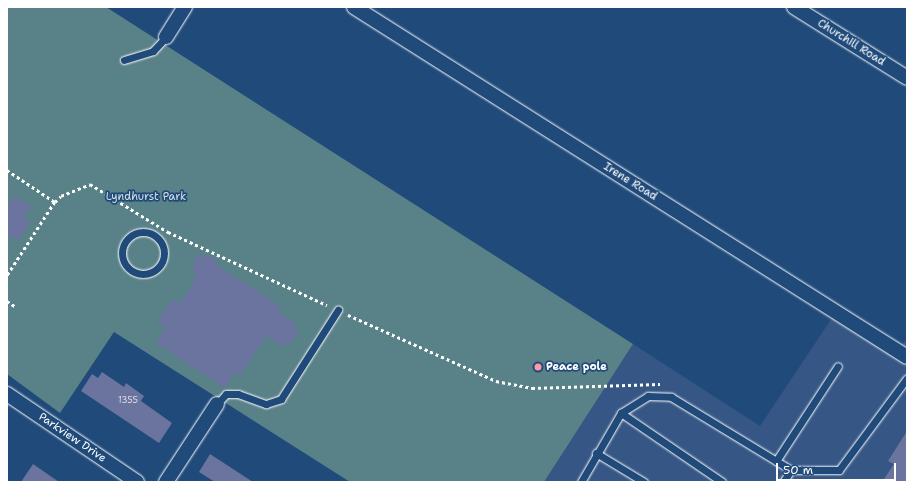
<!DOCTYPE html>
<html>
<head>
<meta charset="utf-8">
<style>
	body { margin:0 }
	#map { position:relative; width:914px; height:489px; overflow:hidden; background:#1f4a7a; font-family:"Shantell Sans",sans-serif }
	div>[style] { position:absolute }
	.built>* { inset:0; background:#365785 }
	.green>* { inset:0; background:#598188 }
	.building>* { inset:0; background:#6a749e }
	.path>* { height:2.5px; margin-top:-1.25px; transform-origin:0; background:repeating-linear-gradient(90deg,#fff 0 3px,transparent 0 6px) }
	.roads { filter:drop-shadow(0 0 1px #fff) drop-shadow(0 0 1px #fff) }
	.lane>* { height:7px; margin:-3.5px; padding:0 3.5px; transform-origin:3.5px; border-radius:3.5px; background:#1f4a7a }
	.lane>.ring { margin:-3.5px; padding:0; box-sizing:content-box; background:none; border:7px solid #1f4a7a; border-radius:50% }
	.street>* { height:14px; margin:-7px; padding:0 7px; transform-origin:7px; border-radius:7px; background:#1f4a7a }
	.dots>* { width:11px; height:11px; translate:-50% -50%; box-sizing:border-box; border:2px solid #1f4a7a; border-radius:50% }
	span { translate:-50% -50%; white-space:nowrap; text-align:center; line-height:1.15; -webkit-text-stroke:3.5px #1f4a7a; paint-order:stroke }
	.number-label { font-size:9px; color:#dadce7 }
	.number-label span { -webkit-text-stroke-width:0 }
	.street-label { font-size:11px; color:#fff }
	.park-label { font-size:11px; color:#d6e0e1 }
	.poi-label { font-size:11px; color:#fff; font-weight:700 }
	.left { translate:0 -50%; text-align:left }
	.frame { position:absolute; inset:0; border:8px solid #fff; pointer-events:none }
	.scale { position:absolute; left:776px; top:463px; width:120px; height:18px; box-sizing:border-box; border:2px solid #fff; border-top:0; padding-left:5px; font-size:12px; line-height:14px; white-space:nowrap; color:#fff; -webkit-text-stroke:3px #1f4a7a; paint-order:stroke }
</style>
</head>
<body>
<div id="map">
	<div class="built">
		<i style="clip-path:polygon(836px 312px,898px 351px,907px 338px,907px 482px,544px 482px,633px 344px,760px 426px)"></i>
	</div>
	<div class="green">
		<i style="clip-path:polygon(7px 7px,106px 7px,633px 344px,544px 482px,350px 482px,114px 332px,60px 413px,7px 374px)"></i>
	</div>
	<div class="building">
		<i style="clip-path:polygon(14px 196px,31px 206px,23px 219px,30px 223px,18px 241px,7px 234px,7px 207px)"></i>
		<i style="clip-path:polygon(198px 254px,215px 258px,218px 266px,280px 306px,279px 312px,295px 324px,298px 334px,290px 343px,280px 345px,266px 336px,240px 376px,235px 372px,225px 388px,156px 343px,166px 327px,157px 322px,173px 298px,180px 303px,195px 280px,193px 263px)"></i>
		<i style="clip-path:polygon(102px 372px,124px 387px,126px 383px,144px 396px,141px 401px,172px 423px,159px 443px,81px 391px,92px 374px,98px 378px)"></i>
		<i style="clip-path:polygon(907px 431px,907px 482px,882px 482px,894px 464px,888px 461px)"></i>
		<i style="clip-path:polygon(210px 454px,253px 482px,215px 482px,199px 472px)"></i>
		<i style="clip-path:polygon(33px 464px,59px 482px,21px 482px)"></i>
	</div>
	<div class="path">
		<i style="left:7px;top:170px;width:58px;rotate:33.7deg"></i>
		<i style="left:55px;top:202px;width:88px;rotate:123deg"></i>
		<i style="left:55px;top:202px;width:8px;rotate:-45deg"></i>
		<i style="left:61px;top:196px;width:31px;rotate:-22deg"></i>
		<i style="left:90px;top:184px;width:92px;rotate:31.6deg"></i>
		<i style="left:168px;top:232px;width:175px;rotate:24.7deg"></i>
		<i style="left:7px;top:301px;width:11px;rotate:34deg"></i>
		<i style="left:348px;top:315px;width:162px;rotate:24deg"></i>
		<i style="left:496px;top:381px;width:37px;rotate:11deg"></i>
		<i style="left:532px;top:388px;width:128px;rotate:-1.8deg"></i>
	</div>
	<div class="roads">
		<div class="lane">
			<i style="left:124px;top:60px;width:30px;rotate:-17deg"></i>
			<i style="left:153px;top:51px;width:19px;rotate:-47deg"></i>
			<i class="ring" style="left:122px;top:232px;width:35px;height:35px"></i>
			<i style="left:217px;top:404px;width:13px;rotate:-48deg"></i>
			<i style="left:226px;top:394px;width:12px"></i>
			<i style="left:238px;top:394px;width:30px;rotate:20deg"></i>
			<i style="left:266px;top:404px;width:16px;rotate:-18deg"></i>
			<i style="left:281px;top:399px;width:106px;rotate:-57.4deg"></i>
			<i style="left:621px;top:413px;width:122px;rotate:34.3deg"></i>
			<i style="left:596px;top:453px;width:56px;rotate:31.1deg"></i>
			<i style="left:776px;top:461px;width:113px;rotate:-56.9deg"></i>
			<i style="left:581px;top:482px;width:80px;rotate:-59.9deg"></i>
			<i style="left:621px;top:413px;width:32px;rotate:-32deg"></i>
			<i style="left:648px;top:396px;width:23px;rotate:2deg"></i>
			<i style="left:671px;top:397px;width:140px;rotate:31.3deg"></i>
			<i style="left:783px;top:482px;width:14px;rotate:-56deg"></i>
			<i style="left:791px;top:470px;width:48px"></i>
			<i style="left:839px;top:470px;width:114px;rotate:-53.5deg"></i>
		</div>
		<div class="street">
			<i style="left:354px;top:7px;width:654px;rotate:32.33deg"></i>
			<i style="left:794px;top:7px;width:133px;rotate:32.1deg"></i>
			<i style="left:166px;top:37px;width:36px;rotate:-58deg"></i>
			<i style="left:7px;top:394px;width:157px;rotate:34.1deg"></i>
			<i style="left:166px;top:482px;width:93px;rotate:-56.8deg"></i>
		</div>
	</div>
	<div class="dots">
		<i style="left:538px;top:367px;background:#ff9aa2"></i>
	</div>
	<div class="number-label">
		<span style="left:128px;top:400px">1355</span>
	</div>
	<div class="street-label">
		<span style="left:851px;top:43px;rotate:32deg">Churchill Road</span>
		<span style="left:630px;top:182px;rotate:32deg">Irene Road</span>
		<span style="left:72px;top:438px;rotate:34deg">Parkview Drive</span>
	</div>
	<div class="park-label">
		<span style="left:146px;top:197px">Lyndhurst Park</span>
	</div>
	<div class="poi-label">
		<span class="left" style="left:546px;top:367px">Peace pole</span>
	</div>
	<div class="frame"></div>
	<div class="scale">50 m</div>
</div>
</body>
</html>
